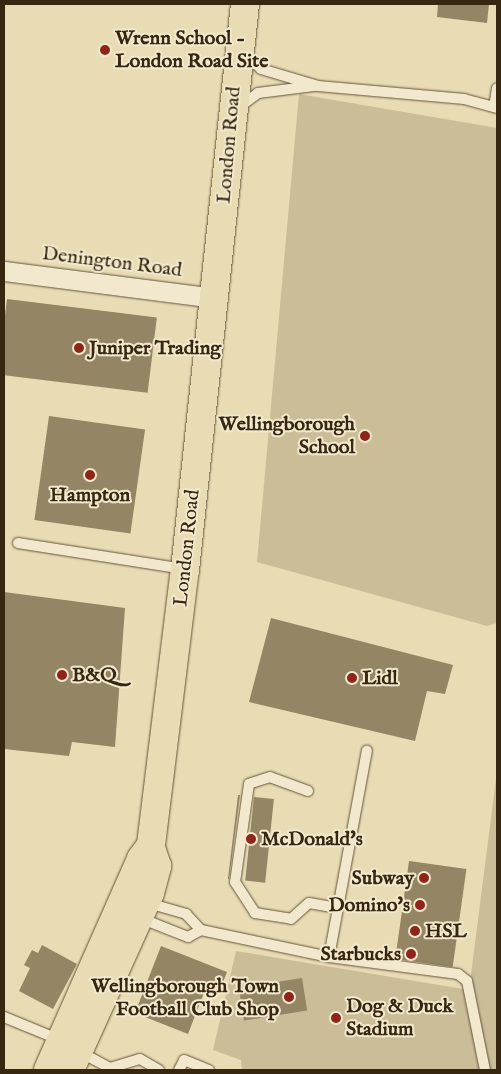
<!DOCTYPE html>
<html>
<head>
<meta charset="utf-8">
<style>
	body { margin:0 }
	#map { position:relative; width:501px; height:1074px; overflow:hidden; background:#e9dcb4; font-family:"IM FELL English",serif }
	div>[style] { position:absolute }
	.green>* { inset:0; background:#cbbd98 }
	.building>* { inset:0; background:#948565; transform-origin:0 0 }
	.roads { filter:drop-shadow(0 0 1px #645439) drop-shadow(0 0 1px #645439) }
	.service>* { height:10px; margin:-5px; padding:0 5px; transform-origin:5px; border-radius:5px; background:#f1e8ce }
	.minor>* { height:19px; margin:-9.5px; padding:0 9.5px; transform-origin:9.5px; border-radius:9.5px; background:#f1e8ce }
	.primary>* { height:28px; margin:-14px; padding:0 14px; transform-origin:14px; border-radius:14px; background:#e9dcb4 }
	.dots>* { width:14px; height:14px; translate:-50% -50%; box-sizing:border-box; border:2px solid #f1e8ce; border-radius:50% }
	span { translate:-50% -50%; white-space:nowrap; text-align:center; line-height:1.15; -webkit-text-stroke:4px #f1e8ce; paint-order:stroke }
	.poi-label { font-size:20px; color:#382710; font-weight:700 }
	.left { translate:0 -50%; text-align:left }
	.right { translate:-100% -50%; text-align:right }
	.street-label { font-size:20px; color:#382710 }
	.frame { position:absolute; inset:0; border:5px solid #382710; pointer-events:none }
</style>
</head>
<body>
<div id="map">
	<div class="green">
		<i style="clip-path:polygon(299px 94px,497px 128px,497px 623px,487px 626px,257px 562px)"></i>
		<i style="clip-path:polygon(497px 771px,497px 1070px,242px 1070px,241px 1060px,213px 1050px,236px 951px,469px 990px)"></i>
	</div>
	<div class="building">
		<i style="clip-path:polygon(438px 4px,489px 4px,487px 23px,437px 17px)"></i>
		<i style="left:7px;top:299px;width:151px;height:76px;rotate:7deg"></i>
		<i style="left:49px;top:416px;width:97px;height:105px;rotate:8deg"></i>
		<i style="clip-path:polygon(4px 592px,125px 608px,115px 747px,72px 742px,69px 756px,4px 749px)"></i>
		<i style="clip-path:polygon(271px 618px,453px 665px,445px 694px,427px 691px,415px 741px,249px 702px)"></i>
		<i style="clip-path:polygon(238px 795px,240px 795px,229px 879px,228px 879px)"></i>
		<i style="left:254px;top:797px;width:20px;height:84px;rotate:6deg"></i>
		<i style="left:409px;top:861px;width:58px;height:99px;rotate:8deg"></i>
		<i style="clip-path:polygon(42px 945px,77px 964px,53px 1009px,19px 991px,30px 968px,24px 965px,32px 950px,38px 953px)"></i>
		<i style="clip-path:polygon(161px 946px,227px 972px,218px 995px,205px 990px,188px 1034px,135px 1013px)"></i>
		<i style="left:302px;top:978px;width:33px;height:64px;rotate:81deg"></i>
	</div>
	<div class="roads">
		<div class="service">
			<i style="left:244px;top:53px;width:23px;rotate:43deg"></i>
			<i style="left:261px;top:69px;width:59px;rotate:16.6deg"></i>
			<i style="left:318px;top:86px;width:147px;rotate:5.1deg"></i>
			<i style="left:464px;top:99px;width:34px;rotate:15deg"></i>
			<i style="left:239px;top:107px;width:24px;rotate:-36deg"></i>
			<i style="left:258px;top:93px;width:56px;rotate:-7.1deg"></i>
			<i style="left:494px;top:107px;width:19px;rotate:-81deg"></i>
			<i style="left:18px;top:543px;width:168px;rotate:8.9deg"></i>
			<i style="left:308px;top:791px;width:40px;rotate:-159.8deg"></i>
			<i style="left:270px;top:777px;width:22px;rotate:162deg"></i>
			<i style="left:249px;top:784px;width:99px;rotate:98.1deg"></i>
			<i style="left:235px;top:882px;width:37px;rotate:57deg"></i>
			<i style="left:255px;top:913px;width:36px;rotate:9deg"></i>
			<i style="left:291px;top:919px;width:24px;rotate:-42deg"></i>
			<i style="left:309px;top:903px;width:29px;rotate:10deg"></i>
			<i style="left:148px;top:903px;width:40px;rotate:16deg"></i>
			<i style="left:186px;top:914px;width:22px;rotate:47deg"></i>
			<i style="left:201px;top:930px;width:131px;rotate:11.9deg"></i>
			<i style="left:329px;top:957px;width:210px;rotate:-79.6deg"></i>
			<i style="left:140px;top:918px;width:52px;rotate:21.6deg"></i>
			<i style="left:188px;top:937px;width:15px;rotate:-28deg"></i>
			<i style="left:329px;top:957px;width:130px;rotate:7.5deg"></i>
			<i style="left:458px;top:974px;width:11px;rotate:38deg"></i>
			<i style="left:467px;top:981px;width:91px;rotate:78.6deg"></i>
			<i style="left:4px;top:1017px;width:61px;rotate:22.3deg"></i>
			<i style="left:78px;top:1051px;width:36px;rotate:28deg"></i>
			<i style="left:110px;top:1068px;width:31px;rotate:-17deg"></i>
			<i style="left:140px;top:1059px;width:22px;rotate:30deg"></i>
			<i style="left:179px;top:1070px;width:11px;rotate:-63deg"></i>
			<i style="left:184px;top:1060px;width:27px;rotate:22deg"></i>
		</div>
		<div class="minor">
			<i style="left:4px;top:271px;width:213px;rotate:7.3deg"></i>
		</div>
		<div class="primary">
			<i style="left:48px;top:1070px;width:231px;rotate:-66.2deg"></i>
			<i style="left:141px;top:859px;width:17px;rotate:-54deg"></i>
			<i style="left:151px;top:845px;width:277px;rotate:-83deg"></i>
			<i style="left:185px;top:570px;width:569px;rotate:-83.95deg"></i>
			<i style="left:70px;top:1070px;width:194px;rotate:-65.7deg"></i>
			<i style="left:150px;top:893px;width:28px;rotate:-75deg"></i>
			<i style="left:157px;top:866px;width:20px;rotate:-108deg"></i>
		</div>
	</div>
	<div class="dots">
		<i style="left:105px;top:50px;background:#8f2418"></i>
		<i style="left:79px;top:348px;background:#8f2418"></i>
		<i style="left:365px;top:436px;background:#8f2418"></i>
		<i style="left:90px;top:475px;background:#8f2418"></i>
		<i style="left:62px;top:675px;background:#8f2418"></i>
		<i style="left:352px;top:678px;background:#8f2418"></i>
		<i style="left:251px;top:839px;background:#8f2418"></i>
		<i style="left:424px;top:878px;background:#8f2418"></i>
		<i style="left:420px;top:905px;background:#8f2418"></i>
		<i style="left:415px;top:931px;background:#8f2418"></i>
		<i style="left:411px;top:954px;background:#8f2418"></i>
		<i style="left:289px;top:997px;background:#8f2418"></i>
		<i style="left:336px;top:1018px;background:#8f2418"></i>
	</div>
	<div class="poi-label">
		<span class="left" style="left:115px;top:50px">Wrenn School -<br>London Road Site</span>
		<span class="left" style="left:89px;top:348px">Juniper Trading</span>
		<span class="right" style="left:355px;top:436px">Wellingborough<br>School</span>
		<span style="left:90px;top:495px">Hampton</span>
		<span class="left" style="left:72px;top:675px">B&amp;Q</span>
		<span class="left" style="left:362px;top:678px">Lidl</span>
		<span class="left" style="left:261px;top:839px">McDonald's</span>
		<span class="right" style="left:414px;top:878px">Subway</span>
		<span class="right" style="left:410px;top:905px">Domino's</span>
		<span class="left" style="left:425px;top:931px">HSL</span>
		<span class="right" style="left:401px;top:954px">Starbucks</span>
		<span class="right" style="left:279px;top:998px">Wellingborough Town<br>Football Club Shop</span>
		<span class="left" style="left:346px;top:1018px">Dog &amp; Duck<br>Stadium</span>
	</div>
	<div class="street-label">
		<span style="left:229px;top:145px;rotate:-85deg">London Road</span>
		<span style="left:112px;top:262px;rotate:7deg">Denington Road</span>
		<span style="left:187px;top:548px;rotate:-84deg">London Road</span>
	</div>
	<div class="frame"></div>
</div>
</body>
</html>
